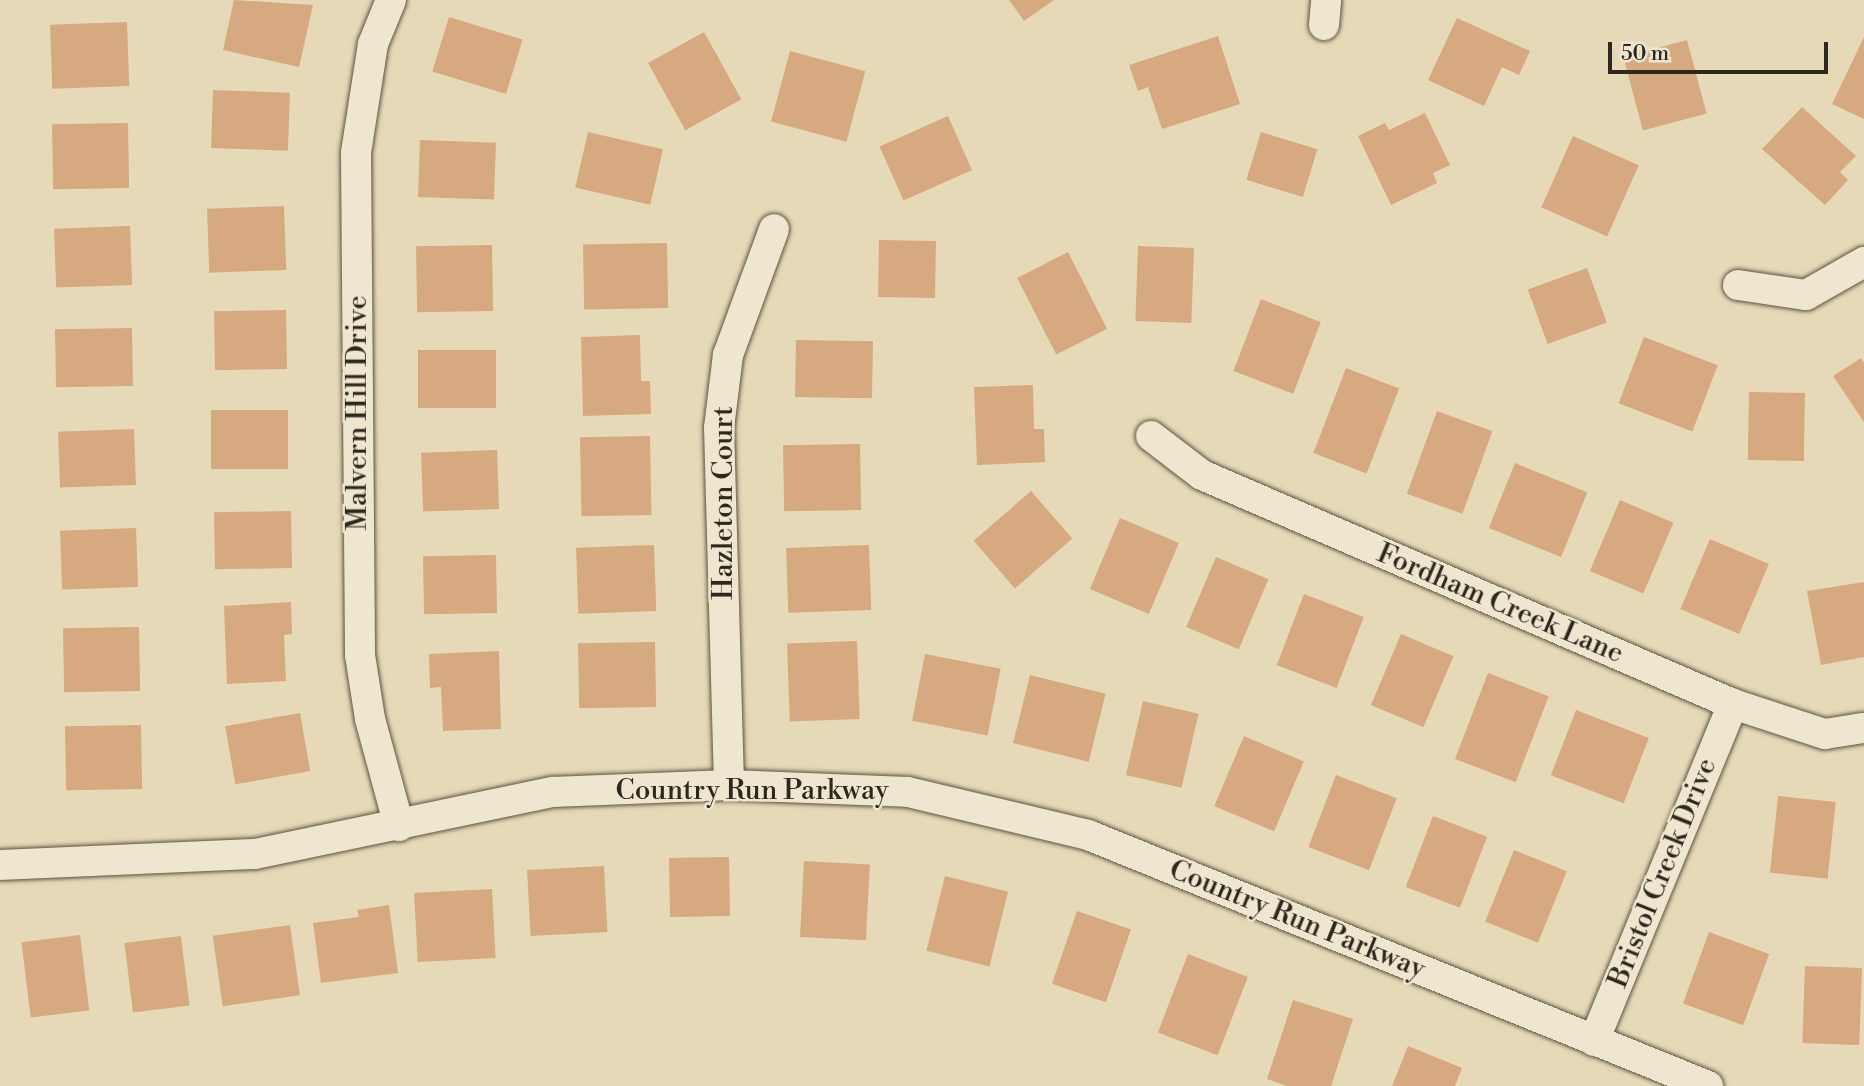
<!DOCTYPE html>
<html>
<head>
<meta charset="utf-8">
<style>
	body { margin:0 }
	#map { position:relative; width:1864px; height:1086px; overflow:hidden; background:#e6d9b7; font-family:"Libre Bodoni",serif }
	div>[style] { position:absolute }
	.building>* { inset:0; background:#d7a981; transform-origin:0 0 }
	.roads { filter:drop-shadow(0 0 2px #5c5444) drop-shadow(0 0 2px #5c5444) }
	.street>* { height:30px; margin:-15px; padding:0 15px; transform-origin:15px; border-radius:15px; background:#efe6d0 }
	span { translate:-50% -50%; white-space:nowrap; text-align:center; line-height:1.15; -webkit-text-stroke:5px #efe6d0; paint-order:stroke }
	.street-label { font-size:28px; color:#2e271d }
	.scale { position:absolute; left:1608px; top:42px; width:220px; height:32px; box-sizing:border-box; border:4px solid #2e271d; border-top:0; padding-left:9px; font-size:21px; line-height:24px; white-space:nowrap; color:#2e271d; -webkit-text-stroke:5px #efe6d0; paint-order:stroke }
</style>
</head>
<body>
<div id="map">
	<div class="building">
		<i style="clip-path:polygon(234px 0,313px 5px,299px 67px,223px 50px)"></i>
		<i style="clip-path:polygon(1009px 0,1054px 0,1024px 21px)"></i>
		<i style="left:449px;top:17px;width:77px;height:57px;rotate:17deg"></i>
		<i style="clip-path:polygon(1457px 18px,1530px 51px,1519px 75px,1502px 67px,1484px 106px,1428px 80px)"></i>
		<i style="left:127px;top:22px;width:64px;height:77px;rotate:88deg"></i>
		<i style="left:704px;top:32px;width:77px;height:64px;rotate:61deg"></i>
		<i style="clip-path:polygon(1218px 36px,1240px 104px,1162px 129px,1148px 87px,1138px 91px,1129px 65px)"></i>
		<i style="clip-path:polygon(1864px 37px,1864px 119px,1832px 104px)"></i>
		<i style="left:1687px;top:40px;width:76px;height:66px;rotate:75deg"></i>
		<i style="left:790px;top:51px;width:78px;height:73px;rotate:15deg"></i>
		<i style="left:213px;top:90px;width:77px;height:58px;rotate:2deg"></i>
		<i style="clip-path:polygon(1802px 107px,1856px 156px,1840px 172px,1848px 180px,1825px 205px,1762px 149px)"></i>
		<i style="clip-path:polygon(1425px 113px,1450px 165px,1433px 173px,1437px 183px,1391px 205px,1358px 136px,1385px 123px,1389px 130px)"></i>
		<i style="left:948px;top:116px;width:59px;height:75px;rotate:66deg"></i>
		<i style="left:128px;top:123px;width:65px;height:76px;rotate:89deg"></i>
		<i style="left:588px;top:132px;width:77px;height:57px;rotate:13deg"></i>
		<i style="left:1261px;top:132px;width:59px;height:50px;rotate:17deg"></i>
		<i style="left:1573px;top:136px;width:72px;height:78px;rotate:24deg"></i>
		<i style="left:420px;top:140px;width:76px;height:57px;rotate:2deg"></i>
		<i style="left:284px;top:206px;width:64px;height:77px;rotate:88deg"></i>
		<i style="left:130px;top:226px;width:59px;height:76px;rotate:88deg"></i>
		<i style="left:879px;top:240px;width:57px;height:57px;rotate:1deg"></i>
		<i style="left:667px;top:243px;width:65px;height:84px;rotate:89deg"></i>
		<i style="left:492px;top:245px;width:66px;height:76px;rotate:89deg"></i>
		<i style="left:1138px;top:246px;width:56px;height:75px;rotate:2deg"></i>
		<i style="left:1068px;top:252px;width:86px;height:57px;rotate:63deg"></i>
		<i style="left:1587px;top:268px;width:58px;height:63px;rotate:70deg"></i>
		<i style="left:1261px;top:299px;width:64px;height:77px;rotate:21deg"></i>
		<i style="left:286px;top:310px;width:59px;height:72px;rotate:89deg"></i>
		<i style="left:132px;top:328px;width:58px;height:77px;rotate:89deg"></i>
		<i style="clip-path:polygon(640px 335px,641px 381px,650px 381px,651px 414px,583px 416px,581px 337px)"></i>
		<i style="left:1644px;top:337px;width:79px;height:71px;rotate:21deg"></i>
		<i style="left:796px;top:340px;width:77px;height:57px;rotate:1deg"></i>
		<i style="left:418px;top:350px;width:78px;height:58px"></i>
		<i style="clip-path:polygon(1861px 358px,1864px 363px,1864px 422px,1833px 376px)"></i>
		<i style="left:1346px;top:368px;width:57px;height:91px;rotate:21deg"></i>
		<i style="clip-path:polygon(1033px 385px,1034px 429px,1044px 429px,1045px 462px,977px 465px,974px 387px)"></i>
		<i style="left:1749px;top:392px;width:56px;height:68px;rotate:1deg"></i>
		<i style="left:288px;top:410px;width:59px;height:77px;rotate:90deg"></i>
		<i style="left:1437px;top:411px;width:59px;height:88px;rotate:20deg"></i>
		<i style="left:134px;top:429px;width:56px;height:76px;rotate:88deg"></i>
		<i style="left:650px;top:436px;width:79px;height:70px;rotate:89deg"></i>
		<i style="left:860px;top:444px;width:66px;height:77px;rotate:89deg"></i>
		<i style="left:497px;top:450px;width:59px;height:76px;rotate:88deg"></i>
		<i style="left:1515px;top:463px;width:78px;height:70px;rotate:22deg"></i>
		<i style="left:1031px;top:491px;width:63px;height:76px;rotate:49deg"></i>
		<i style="left:1620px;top:500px;width:58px;height:77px;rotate:23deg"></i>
		<i style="left:291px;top:511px;width:57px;height:77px;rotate:89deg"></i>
		<i style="left:1120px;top:518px;width:64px;height:77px;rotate:23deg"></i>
		<i style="left:136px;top:528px;width:59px;height:76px;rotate:88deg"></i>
		<i style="left:1710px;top:539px;width:64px;height:76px;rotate:23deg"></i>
		<i style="left:654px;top:545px;width:66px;height:78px;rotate:88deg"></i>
		<i style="left:869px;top:545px;width:65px;height:83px;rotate:88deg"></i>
		<i style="left:496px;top:555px;width:58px;height:73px;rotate:89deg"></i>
		<i style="left:1216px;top:557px;width:57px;height:76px;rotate:23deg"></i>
		<i style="clip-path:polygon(1864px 582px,1864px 657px,1821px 665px,1807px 591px)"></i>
		<i style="left:1304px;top:594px;width:64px;height:76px;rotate:21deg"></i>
		<i style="clip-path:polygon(291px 602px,292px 634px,284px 635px,286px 681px,227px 684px,224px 606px)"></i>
		<i style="left:139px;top:627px;width:64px;height:76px;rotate:89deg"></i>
		<i style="left:1401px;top:634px;width:57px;height:77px;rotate:23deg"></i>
		<i style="left:857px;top:641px;width:78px;height:70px;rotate:88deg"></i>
		<i style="left:655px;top:642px;width:65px;height:77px;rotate:89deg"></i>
		<i style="clip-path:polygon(499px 651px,501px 729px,443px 731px,441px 687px,430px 688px,429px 654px)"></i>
		<i style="left:925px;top:654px;width:77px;height:68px;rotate:11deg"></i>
		<i style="left:1488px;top:673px;width:65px;height:92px;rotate:21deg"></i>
		<i style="left:1030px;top:675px;width:78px;height:70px;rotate:14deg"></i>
		<i style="left:1143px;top:701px;width:57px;height:76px;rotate:13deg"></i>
		<i style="left:1576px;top:710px;width:78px;height:70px;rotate:21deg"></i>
		<i style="left:300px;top:713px;width:59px;height:76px;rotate:80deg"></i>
		<i style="left:141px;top:725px;width:64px;height:76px;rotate:89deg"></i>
		<i style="left:1244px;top:736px;width:65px;height:76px;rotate:23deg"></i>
		<i style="left:1336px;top:775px;width:65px;height:77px;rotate:21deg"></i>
		<i style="left:1778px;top:796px;width:58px;height:77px;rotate:6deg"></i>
		<i style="left:1433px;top:816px;width:58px;height:76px;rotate:21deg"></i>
		<i style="left:1514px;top:850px;width:57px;height:77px;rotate:22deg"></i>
		<i style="left:729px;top:857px;width:59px;height:60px;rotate:89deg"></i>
		<i style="left:804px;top:861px;width:66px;height:76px;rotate:3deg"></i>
		<i style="left:604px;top:866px;width:66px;height:77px;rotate:87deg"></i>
		<i style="left:945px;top:876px;width:65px;height:77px;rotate:14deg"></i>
		<i style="left:492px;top:889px;width:69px;height:78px;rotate:87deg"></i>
		<i style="clip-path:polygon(389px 905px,398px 973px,321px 983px,313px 923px,359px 917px,357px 910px)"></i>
		<i style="left:1077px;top:911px;width:57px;height:77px;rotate:19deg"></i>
		<i style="left:290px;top:925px;width:71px;height:78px;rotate:82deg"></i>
		<i style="left:1709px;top:932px;width:64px;height:76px;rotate:20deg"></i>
		<i style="left:80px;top:935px;width:76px;height:59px;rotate:83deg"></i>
		<i style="left:181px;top:936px;width:70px;height:57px;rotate:83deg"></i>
		<i style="left:1188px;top:954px;width:64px;height:84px;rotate:21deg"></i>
		<i style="left:1805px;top:966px;width:57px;height:77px;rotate:2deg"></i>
		<i style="clip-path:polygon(1293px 1000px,1353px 1019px,1331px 1086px,1287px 1086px,1267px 1079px)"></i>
		<i style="clip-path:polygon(1408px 1046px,1462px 1068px,1455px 1086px,1392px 1086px)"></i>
	</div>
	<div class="roads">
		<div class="street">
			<i style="left:391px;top:0;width:48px;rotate:112.2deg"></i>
			<i style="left:373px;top:44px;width:110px;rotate:98.9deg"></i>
			<i style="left:356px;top:153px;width:502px;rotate:89.54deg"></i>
			<i style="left:360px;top:655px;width:65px;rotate:81.1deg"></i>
			<i style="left:370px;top:719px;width:111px;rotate:74.8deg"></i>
			<i style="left:1324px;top:25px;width:25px;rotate:-85deg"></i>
			<i style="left:1738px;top:285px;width:69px;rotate:8.4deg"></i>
			<i style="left:1806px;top:295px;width:67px;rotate:-29.6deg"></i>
			<i style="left:1151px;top:436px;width:64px;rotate:37.4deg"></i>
			<i style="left:1202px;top:475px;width:578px;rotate:23.33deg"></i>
			<i style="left:1733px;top:704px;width:97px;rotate:18.1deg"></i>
			<i style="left:1825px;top:734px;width:39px;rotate:-9deg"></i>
			<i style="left:729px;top:785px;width:357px;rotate:-91.6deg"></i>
			<i style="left:719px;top:428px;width:74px;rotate:-83deg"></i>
			<i style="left:728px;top:355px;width:134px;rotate:-69.9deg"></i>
			<i style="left:0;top:865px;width:255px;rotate:-2.5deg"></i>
			<i style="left:255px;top:854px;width:303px;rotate:-11.8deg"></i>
			<i style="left:552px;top:792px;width:177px;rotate:-2.3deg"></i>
			<i style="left:729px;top:785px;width:179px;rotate:2.2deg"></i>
			<i style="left:908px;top:792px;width:185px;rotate:13.4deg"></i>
			<i style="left:1088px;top:835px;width:669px;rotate:22.04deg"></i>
			<i style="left:1594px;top:1041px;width:365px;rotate:-67.6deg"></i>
		</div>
	</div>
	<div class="street-label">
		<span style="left:358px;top:413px;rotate:-90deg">Malvern Hill Drive</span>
		<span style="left:724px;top:503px;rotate:-90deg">Hazleton Court</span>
		<span style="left:1500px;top:604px;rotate:23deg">Fordham Creek Lane</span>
		<span style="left:752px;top:791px">Country Run Parkway</span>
		<span style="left:1663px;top:873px;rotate:-68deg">Bristol Creek Drive</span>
		<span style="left:1297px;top:920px;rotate:22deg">Country Run Parkway</span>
	</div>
	<div class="scale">50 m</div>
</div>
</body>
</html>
